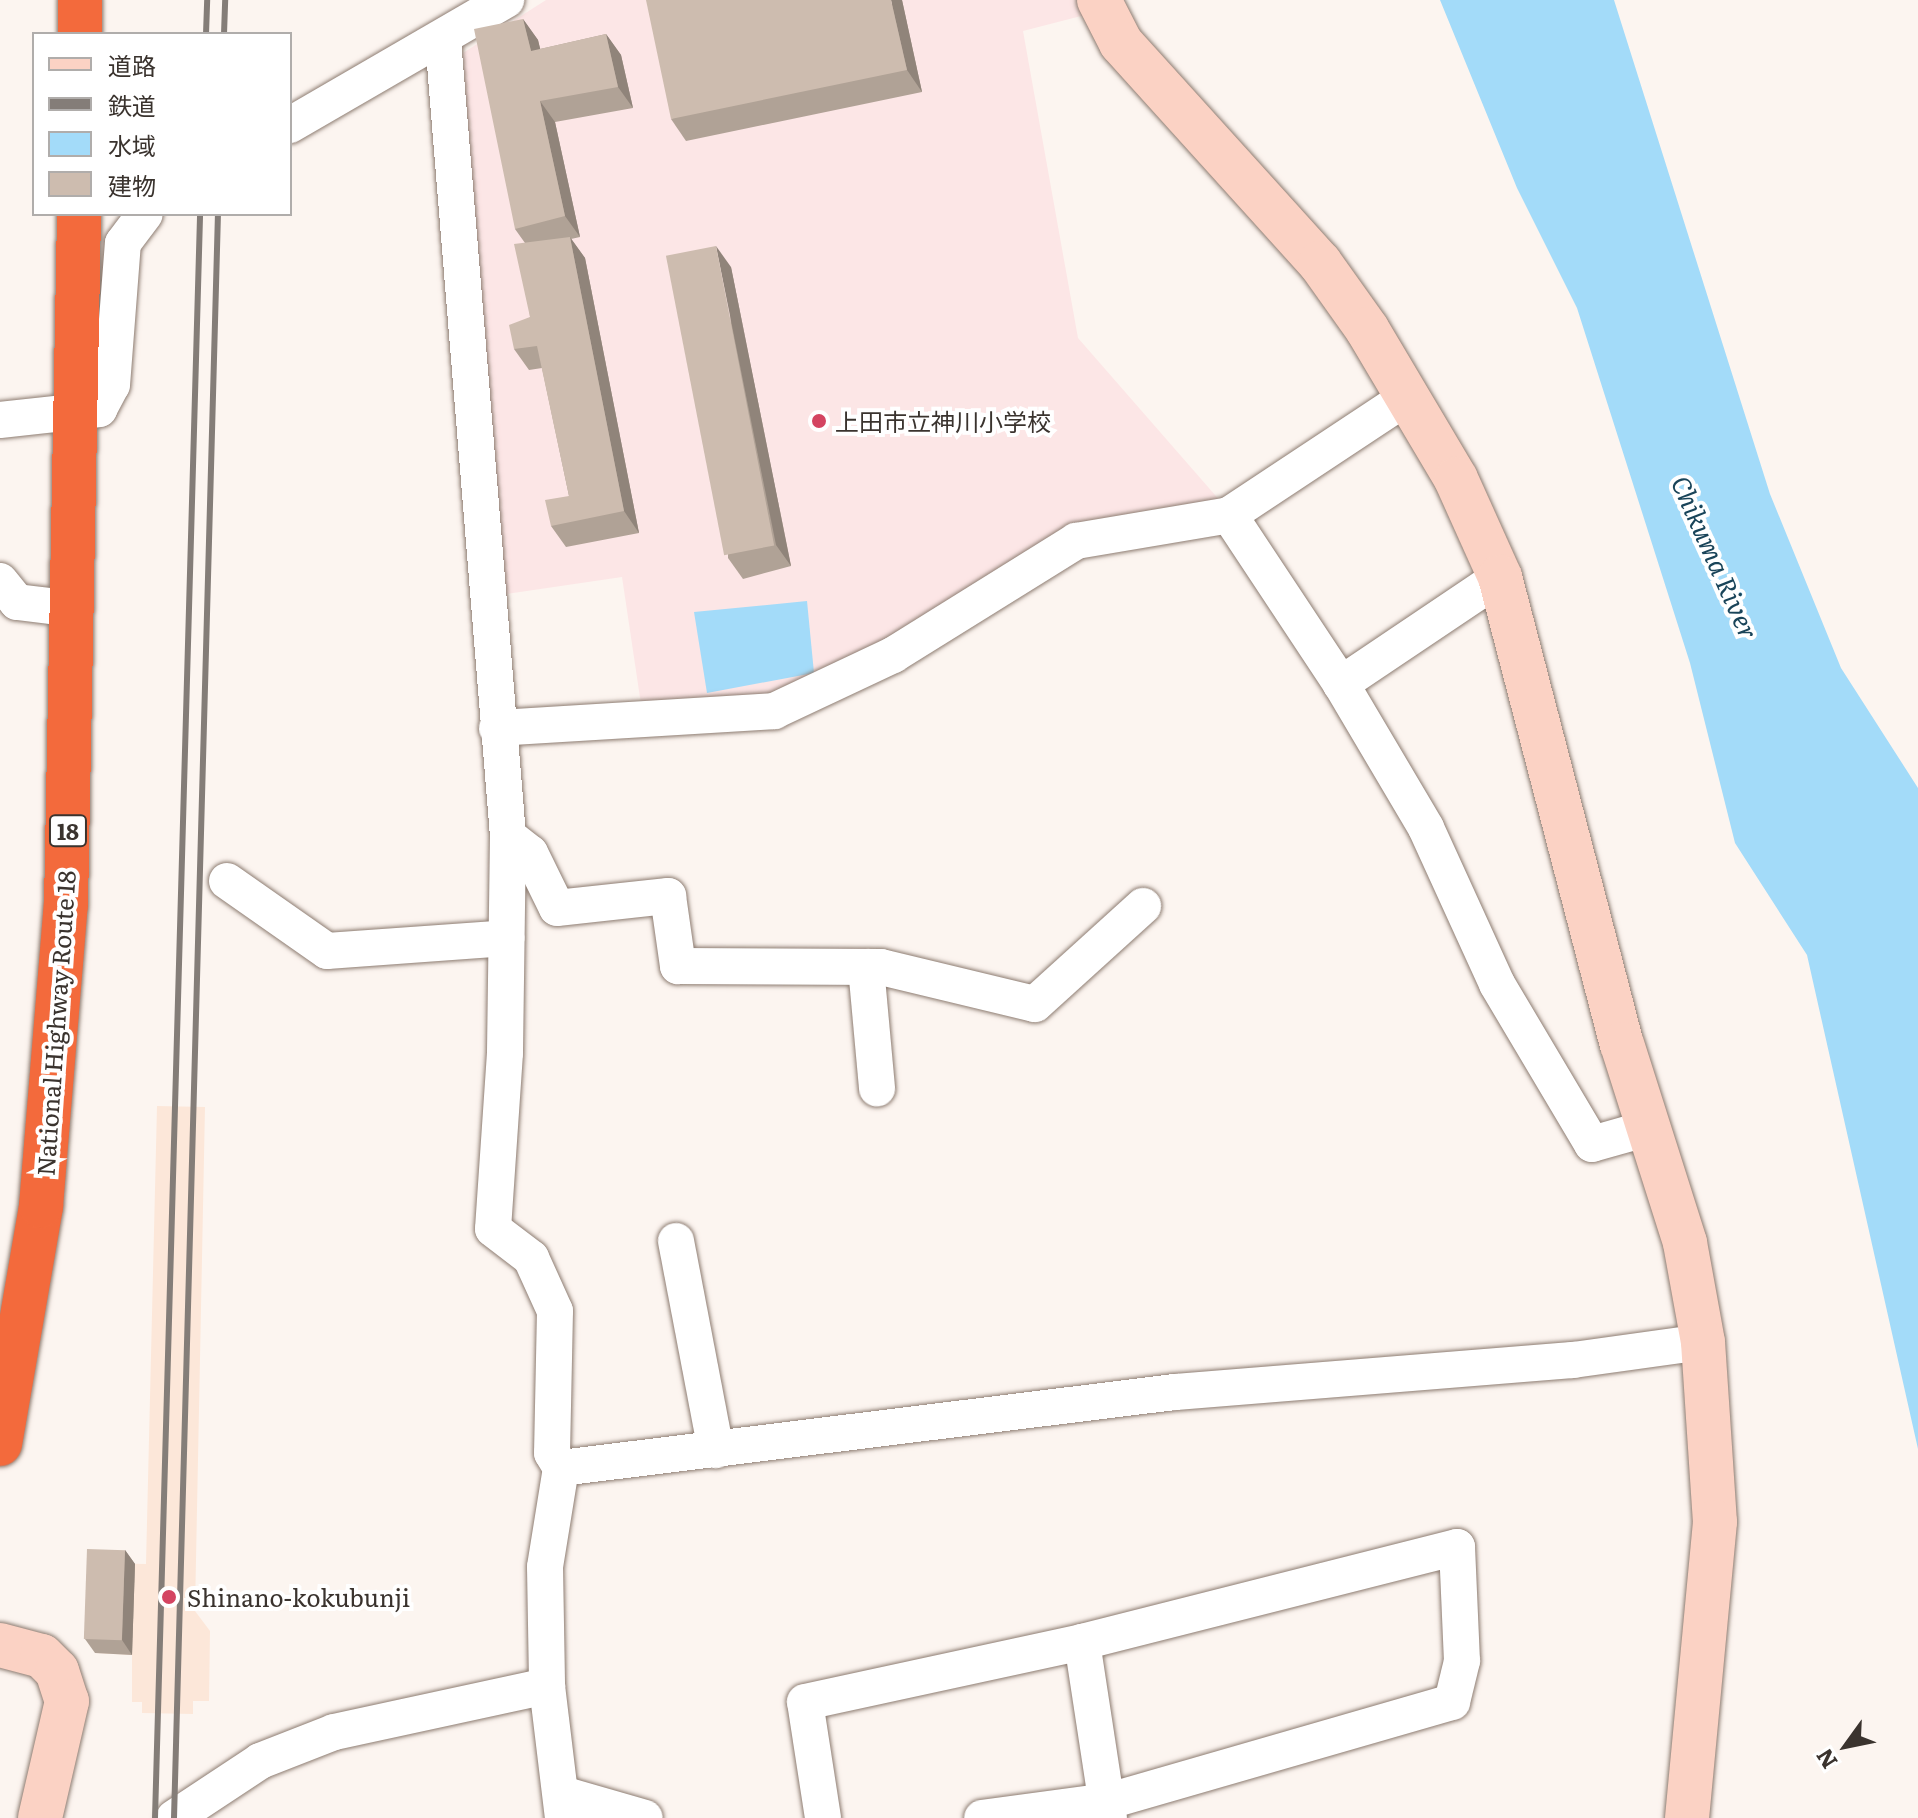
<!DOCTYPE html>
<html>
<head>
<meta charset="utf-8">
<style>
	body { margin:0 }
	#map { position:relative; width:1918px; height:1818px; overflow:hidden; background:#fcf5f0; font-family:Literata,"Noto Sans JP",serif }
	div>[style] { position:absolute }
	.built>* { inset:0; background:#fce7d9 }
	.education>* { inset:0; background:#fce6e6 }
	.water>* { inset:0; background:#a3dbf9 }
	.roads { filter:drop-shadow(0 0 2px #8d7c71) drop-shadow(0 0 2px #8d7c71) }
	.street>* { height:36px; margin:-18px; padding:0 18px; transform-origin:18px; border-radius:18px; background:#fff }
	.secondary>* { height:44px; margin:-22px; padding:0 22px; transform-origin:22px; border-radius:22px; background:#fbd2c4 }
	.highway>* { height:44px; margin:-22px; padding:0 22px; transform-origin:22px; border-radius:22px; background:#f36a3c }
	.rail>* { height:6px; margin:-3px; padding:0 3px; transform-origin:3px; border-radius:3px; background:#847d78 }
	.wall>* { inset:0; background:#b0a296 }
	.shaded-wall>* { inset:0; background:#90847a }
	.building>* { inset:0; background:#cdbcaf; transform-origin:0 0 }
	.dots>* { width:22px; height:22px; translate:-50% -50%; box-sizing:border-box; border:4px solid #fff; border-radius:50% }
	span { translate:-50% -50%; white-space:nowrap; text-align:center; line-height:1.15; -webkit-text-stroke:8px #fff; paint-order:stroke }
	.shield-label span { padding:2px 6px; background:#fff; border:2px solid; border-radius:6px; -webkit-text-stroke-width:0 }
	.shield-label { font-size:22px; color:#3a332e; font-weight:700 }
	.poi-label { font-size:24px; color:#3a332e }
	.left { translate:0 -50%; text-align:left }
	.street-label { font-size:24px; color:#3a332e }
	.water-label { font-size:26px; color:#194459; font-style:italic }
	.legend { position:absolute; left:32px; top:32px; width:260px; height:184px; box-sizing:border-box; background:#fff; border:2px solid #b0adab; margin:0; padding:10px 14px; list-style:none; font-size:24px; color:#3a332e }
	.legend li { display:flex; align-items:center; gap:16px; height:40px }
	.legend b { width:40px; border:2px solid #b0adab }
	.north { position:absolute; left:1806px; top:1706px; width:80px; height:80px; -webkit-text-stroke:6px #fff; paint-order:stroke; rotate:237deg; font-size:22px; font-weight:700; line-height:32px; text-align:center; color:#3a332e }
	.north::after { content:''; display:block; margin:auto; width:28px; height:36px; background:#3a332e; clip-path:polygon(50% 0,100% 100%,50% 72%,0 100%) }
</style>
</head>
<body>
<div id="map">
	<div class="built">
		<i style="clip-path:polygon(157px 1106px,205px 1107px,195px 1611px,210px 1631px,209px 1701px,193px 1701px,193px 1714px,142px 1713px,142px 1702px,132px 1702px,132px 1655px,95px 1653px,97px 1563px,146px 1564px)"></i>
	</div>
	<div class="education">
		<i style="clip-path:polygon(546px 0,1077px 0,1085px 15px,1023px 31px,1078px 338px,1222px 503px,1072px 533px,775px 702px,642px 711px,622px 577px,500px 595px,463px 53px)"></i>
	</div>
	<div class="water">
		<i style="clip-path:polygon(1440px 0,1614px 0,1770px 494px,1841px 668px,1918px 788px,1918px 1449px,1807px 955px,1735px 843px,1690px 663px,1577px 308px,1517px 188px)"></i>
		<i style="clip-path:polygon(807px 601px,814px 673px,707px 693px,694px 612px)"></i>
	</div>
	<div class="roads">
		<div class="street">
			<i style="left:443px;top:40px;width:799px;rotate:85.33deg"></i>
			<i style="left:508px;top:836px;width:217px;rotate:90.8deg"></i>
			<i style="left:505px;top:1053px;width:176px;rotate:93.9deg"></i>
			<i style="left:493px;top:1229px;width:48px;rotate:37.3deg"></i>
			<i style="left:531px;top:1258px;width:58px;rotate:65.6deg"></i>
			<i style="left:555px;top:1311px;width:142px;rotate:91.2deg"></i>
			<i style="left:552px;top:1453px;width:17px;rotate:59deg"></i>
			<i style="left:561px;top:1468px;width:100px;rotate:99.2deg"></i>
			<i style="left:545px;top:1567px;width:119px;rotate:89deg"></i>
			<i style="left:547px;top:1686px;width:133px;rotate:83.1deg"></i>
			<i style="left:290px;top:125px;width:250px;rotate:-30.1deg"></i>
			<i style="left:0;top:420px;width:100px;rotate:-6.3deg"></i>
			<i style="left:99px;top:409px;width:27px;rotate:-62deg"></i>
			<i style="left:112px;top:385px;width:142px;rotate:-85.6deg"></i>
			<i style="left:123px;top:243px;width:36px;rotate:-53deg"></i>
			<i style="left:1500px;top:577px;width:192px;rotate:146.1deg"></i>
			<i style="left:1341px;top:684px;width:167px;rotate:59.4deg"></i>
			<i style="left:1426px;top:828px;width:171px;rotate:65.5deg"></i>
			<i style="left:1497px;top:984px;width:186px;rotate:59.3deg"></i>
			<i style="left:1592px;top:1144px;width:62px;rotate:-15.8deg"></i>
			<i style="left:0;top:581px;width:27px;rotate:51deg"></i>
			<i style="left:17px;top:602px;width:57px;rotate:7deg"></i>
			<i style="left:1341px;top:684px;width:203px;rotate:-123.5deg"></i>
			<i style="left:1229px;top:515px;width:217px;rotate:-33.5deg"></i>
			<i style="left:497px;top:728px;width:278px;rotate:-3.5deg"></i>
			<i style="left:774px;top:711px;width:132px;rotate:-25.2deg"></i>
			<i style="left:893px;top:655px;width:216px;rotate:-31.9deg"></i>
			<i style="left:1076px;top:541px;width:155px;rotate:-9.6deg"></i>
			<i style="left:508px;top:836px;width:28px;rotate:38deg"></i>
			<i style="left:530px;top:853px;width:61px;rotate:63.9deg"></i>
			<i style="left:557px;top:908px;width:112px;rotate:-6.2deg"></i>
			<i style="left:668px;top:896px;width:71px;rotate:81.9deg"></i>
			<i style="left:678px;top:966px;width:203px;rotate:0.3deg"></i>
			<i style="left:881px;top:967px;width:158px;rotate:13.5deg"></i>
			<i style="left:1035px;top:1004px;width:146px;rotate:-42.2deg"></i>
			<i style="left:227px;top:881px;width:122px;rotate:35deg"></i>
			<i style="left:327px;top:951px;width:180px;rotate:-4.1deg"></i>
			<i style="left:866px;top:967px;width:122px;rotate:84.8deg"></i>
			<i style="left:676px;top:1241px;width:213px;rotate:79.2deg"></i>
			<i style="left:561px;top:1468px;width:619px;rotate:-7.06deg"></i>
			<i style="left:1175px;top:1392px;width:399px;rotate:-4.6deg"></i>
			<i style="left:1573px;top:1360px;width:131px;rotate:-7.9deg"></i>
			<i style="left:1082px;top:1642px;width:178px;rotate:81.3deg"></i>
			<i style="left:562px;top:1794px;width:86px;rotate:16.1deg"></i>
			<i style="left:174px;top:1818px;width:103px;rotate:-33.5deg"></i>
			<i style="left:260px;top:1761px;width:79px;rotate:-21.4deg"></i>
			<i style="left:334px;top:1732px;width:218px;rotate:-12.2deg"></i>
			<i style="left:823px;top:1818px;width:117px;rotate:-98.8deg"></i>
			<i style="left:805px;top:1702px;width:283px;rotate:-12.2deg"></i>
			<i style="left:1082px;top:1642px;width:387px;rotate:-14.2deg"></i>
			<i style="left:1457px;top:1547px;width:114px;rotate:87.5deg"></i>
			<i style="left:1462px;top:1661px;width:42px;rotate:103.7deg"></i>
			<i style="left:1452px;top:1702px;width:358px;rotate:163.9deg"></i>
			<i style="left:1108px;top:1801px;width:127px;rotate:172.3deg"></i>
		</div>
		<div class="secondary">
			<i style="left:1099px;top:0;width:48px;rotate:62.9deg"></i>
			<i style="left:1121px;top:43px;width:297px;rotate:47.9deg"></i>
			<i style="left:1320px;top:263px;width:81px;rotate:54.5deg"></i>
			<i style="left:1367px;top:329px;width:174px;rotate:59.3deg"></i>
			<i style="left:1456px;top:479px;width:107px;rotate:65.8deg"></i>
			<i style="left:1500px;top:577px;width:483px;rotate:75.4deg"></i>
			<i style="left:1622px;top:1044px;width:209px;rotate:72.4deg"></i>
			<i style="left:1685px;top:1243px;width:101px;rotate:79.7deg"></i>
			<i style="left:1703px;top:1342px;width:180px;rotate:86.2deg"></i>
			<i style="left:1715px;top:1522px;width:297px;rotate:95.4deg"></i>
			<i style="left:0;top:1645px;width:43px;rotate:14.7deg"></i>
			<i style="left:42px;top:1656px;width:21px;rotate:45deg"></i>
			<i style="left:57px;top:1671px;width:32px;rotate:72deg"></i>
			<i style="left:67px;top:1701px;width:120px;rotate:103deg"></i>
		</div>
		<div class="highway">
			<i style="left:80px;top:34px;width:34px;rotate:-90deg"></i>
			<i style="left:0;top:1444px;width:242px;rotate:-80.2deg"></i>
			<i style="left:41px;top:1206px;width:302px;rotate:-85.3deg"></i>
			<i style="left:66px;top:905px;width:691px;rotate:-88.92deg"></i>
		</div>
	</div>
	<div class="rail">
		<i style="left:206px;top:34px;width:34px;rotate:-88deg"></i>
		<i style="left:224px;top:34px;width:34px;rotate:-88deg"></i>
		<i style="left:155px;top:1818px;width:1605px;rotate:-88.39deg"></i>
		<i style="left:174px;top:1818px;width:1605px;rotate:-88.43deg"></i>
	</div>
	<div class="wall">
		<i style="clip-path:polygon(902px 0,922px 92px,686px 141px,671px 119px)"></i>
		<i style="clip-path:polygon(523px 19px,538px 40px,540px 49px,606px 34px,621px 55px,633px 108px,555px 122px,580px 237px,571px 239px,585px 258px,639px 533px,566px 547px,551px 526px,569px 496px,542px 368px,529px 370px,514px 349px,530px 317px,525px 243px,515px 229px)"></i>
		<i style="clip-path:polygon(731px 267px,791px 566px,743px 579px,728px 558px)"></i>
		<i style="clip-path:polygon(125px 1550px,135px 1564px,132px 1655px,95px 1653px,85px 1639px)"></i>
	</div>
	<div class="shaded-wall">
		<i style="clip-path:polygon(891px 0,902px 0,922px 92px,907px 70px)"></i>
		<i style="clip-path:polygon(523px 19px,538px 40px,546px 72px,531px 51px)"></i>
		<i style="clip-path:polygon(606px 34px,621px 55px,633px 108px,618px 87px)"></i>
		<i style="clip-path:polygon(540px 101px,555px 122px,580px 237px,565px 216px)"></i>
		<i style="clip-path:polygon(570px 237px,585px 258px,639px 533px,624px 511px)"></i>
		<i style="clip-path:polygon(716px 246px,731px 267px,791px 566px,776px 545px)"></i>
		<i style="clip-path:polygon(125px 1550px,135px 1564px,132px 1655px,122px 1640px)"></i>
	</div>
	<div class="building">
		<i style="clip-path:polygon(646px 0,891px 0,907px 70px,671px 119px)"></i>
		<i style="clip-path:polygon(523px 19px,531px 51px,606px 34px,618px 87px,540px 101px,565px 216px,515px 229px,474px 29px)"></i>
		<i style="clip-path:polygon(570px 237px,624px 511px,551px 526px,545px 500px,569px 496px,537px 346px,514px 349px,509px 325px,530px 317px,514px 244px)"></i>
		<i style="left:716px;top:246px;width:305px;height:51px;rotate:79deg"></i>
		<i style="left:87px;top:1549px;width:38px;height:90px;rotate:2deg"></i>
	</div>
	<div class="dots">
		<i style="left:819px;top:421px;background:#d44461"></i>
		<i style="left:169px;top:1597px;background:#d44461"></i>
	</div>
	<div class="shield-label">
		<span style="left:68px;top:831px">18</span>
	</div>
	<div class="poi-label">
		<span class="left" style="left:835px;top:421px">上田市立神川小学校</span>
		<span class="left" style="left:187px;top:1597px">Shinano-kokubunji</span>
	</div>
	<div class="street-label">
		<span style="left:55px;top:1023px;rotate:-86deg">National Highway Route 18</span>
	</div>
	<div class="water-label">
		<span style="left:1716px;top:557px;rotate:66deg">Chikuma River</span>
	</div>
	<ul class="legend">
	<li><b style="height:10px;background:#fbd2c4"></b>道路</li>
	<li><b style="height:10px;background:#847d78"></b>鉄道</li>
	<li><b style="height:22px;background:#a3dbf9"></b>水域</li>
	<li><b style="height:22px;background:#cdbcaf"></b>建物</li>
	</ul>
	<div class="north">N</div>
</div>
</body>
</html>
